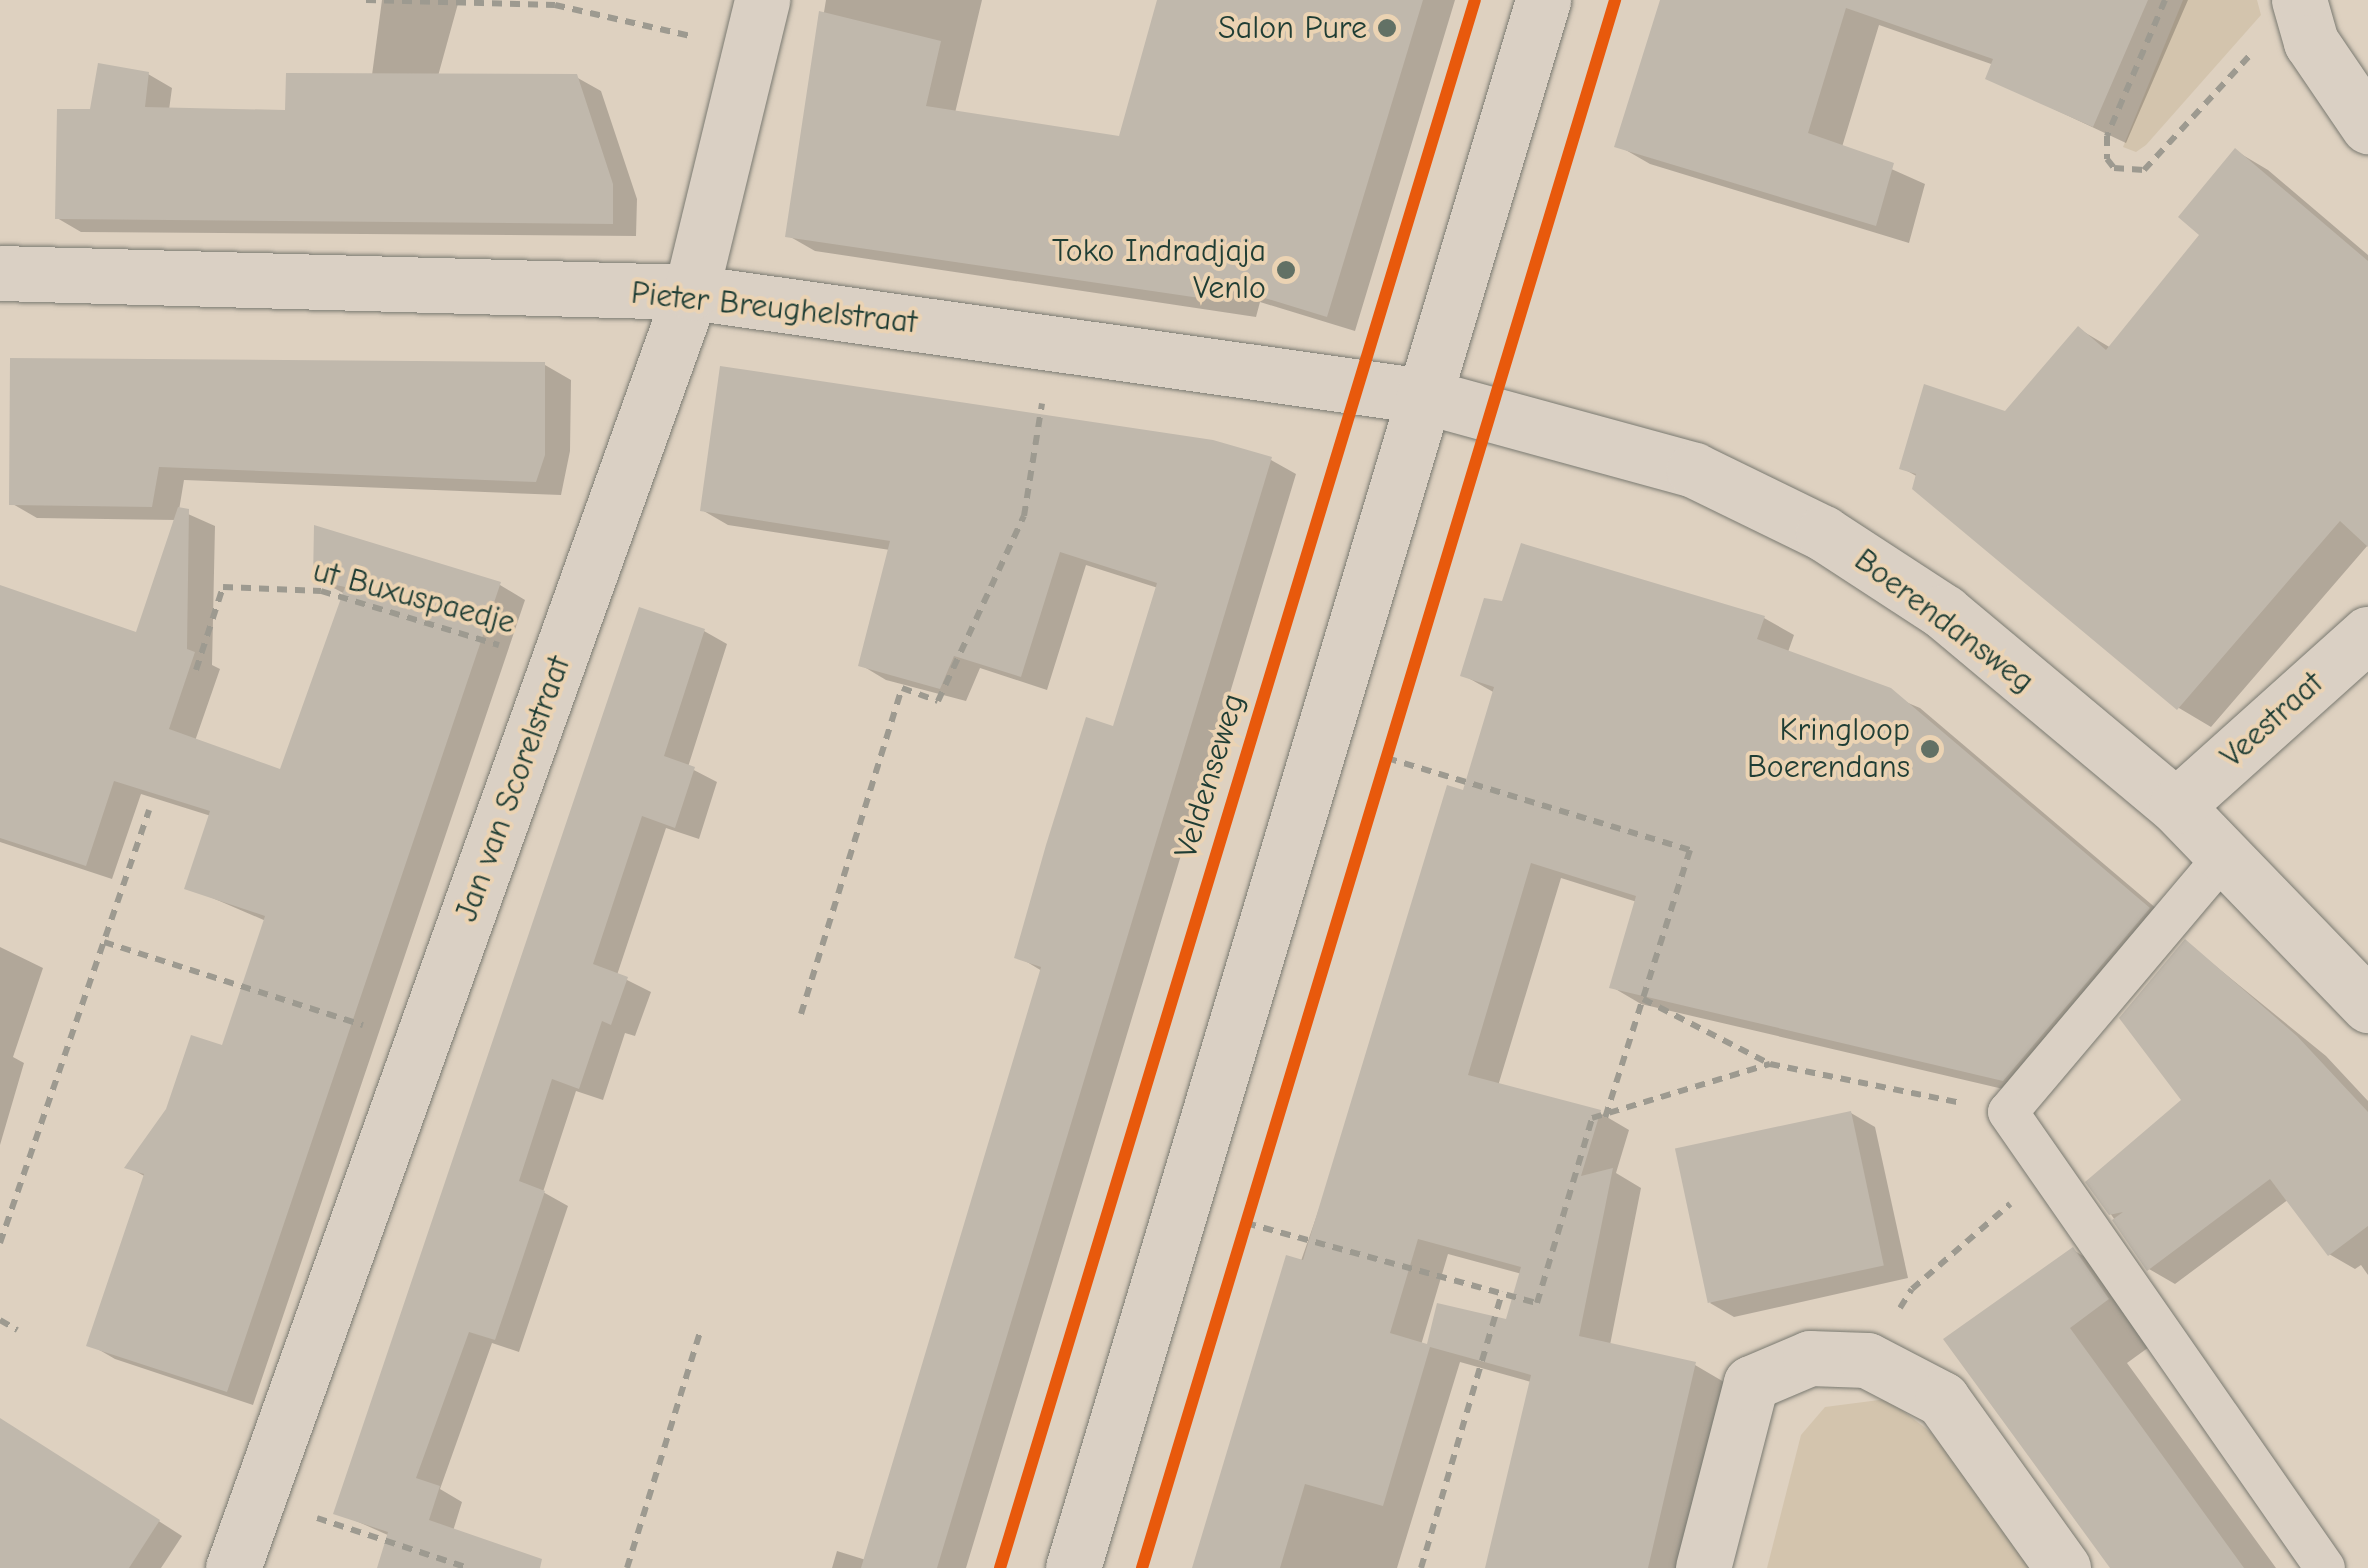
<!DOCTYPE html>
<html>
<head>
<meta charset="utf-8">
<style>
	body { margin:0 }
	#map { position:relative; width:2368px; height:1568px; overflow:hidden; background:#ded1c0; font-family:"Comic Neue",sans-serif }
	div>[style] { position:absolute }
	.green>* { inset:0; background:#d3c4ad }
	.shadow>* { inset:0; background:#0003 }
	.building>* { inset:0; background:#c0b8ac; transform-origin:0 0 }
	.path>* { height:6px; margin-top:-3px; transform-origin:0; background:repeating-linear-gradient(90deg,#9d9a90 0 10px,transparent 0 18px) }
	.roads { filter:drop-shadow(0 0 2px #7a7a71) drop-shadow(0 0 2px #7a7a71) }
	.lane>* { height:40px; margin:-20px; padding:0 20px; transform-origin:20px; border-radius:20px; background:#dad0c4 }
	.street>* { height:55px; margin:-27.5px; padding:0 27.5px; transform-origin:27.5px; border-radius:27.5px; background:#dad0c4 }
	.secondary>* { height:55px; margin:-27.5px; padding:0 27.5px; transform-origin:27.5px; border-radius:27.5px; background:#dad0c4 }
	.cycleway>* { height:12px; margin:-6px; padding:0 6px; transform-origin:6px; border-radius:6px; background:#e8590c }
	.dots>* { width:28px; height:28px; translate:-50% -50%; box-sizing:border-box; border:5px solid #ebd3b3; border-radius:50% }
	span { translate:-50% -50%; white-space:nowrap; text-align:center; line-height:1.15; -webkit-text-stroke:8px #ebd3b3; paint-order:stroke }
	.poi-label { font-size:32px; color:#1f3d34 }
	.right { translate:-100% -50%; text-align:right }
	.street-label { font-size:32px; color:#1f3d34 }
</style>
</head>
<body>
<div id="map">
	<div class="green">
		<i style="clip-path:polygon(2183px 0,2257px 0,2261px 15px,2146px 145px,2136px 152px,2123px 147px)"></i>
		<i style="clip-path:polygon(1887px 1399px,1932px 1433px,2036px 1568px,1767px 1568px,1801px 1435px,1825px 1407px)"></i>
	</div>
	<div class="shadow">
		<i style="clip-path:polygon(382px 0,459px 0,438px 76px,576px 77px,601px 91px,637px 199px,636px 236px,81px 232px,57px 218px,92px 112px,148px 74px,172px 88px,169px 110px,287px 112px,372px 75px)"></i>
		<i style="clip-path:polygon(826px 0,982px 0,955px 113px,1121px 139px,1160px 0,1455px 0,1355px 331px,1260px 302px,1256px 317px,815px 251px,787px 235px)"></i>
		<i style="clip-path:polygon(1662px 0,2188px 0,2126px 143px,1988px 78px,1994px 65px,1879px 25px,1842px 147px,1925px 184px,1909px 243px,1650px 164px,1617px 145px)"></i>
		<i style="clip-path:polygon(2236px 151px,2268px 170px,2368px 255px,2368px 545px,2211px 727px,2179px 708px,1915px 488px,1918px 477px,1902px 468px,2006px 414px,2079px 329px,2111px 348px,2203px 235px)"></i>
		<i style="clip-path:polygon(545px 365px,571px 380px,570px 451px,561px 495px,184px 480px,179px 510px,215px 526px,212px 665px,220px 669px,195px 741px,282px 772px,345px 594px,315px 578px,500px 585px,525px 600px,253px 1405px,115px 1359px,89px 1344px,146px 1177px,128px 1167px,223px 1048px,266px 921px,187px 887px,211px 816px,141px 794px,112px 879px,0 842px,0 588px,138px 635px,176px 520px,37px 518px,11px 503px)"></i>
		<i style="clip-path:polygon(1271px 460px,1296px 474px,966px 1568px,832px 1568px,837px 1551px,866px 1560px,1042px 971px,1017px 956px,1115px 729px,1158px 588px,1086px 565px,1047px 690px,980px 668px,966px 701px,886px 680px,861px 665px,890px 550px,728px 525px,702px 510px)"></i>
		<i style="clip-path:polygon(evenodd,1522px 546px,1764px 618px,1794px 635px,1788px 652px,1920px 708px,2177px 926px,2033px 1096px,1641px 1004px,1612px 987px,1637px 902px,1561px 878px,1498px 1086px,1600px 1113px,1629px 1130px,1616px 1173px,1641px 1188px,1610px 1345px,1695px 1365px,1724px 1382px,1681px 1568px,1488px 1568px,1531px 1382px,1460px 1362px,1397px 1568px,1194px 1568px,1464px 793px,1495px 693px,1463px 675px,1504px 604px,1522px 546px,1448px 1254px,1522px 1274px,1507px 1322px,1439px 1306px,1428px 1348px,1421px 1345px,1448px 1254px)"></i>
		<i style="clip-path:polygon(704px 631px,727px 644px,688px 767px,717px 782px,699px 839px,666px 828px,617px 975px,651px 992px,635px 1036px,625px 1033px,603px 1100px,576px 1091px,543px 1192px,568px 1206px,519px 1352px,492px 1343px,440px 1489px,462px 1502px,453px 1531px,468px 1568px,379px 1568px,390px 1536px,336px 1512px)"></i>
		<i style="clip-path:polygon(2186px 942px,2326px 1056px,2368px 1101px,2368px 1275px,2361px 1265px,2355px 1269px,2329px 1254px,2289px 1199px,2175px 1284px,2149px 1269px,2110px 1213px,2184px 1100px)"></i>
		<i style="clip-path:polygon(0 947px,43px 968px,13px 1057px,24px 1063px,0 1145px)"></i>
		<i style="clip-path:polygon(1851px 1113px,1875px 1127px,1908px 1278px,1734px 1317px,1710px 1303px)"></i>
		<i style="clip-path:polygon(2073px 1250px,2133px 1285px,2167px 1334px,2127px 1363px,2276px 1568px,2113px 1568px,1947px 1340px)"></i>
		<i style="clip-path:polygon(0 1419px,182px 1536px,161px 1568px,0 1568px)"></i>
	</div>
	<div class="building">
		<i style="clip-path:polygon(1157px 0,1423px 0,1327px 317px,1232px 288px,1227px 302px,785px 237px,819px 11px,941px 41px,926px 106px,1119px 136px)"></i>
		<i style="clip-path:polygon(1660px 0,2148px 0,2093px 127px,1985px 79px,1993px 59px,1846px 8px,1808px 133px,1894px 163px,1876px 226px,1614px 147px)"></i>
		<i style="clip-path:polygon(98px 63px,149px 72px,145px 107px,285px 110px,286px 73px,577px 74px,613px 184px,613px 224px,55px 219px,57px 109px,90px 109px)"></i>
		<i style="clip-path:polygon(2235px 148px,2368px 261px,2368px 547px,2340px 521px,2177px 710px,1912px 489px,1916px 474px,1899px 469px,1924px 384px,2005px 411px,2078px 326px,2106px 350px,2199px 235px,2178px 217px)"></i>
		<i style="clip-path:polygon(10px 358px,545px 362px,545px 455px,536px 482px,159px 467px,152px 507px,9px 505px)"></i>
		<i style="clip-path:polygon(720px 366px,1213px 440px,1272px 457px,937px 1568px,861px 1568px,1041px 967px,1014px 958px,1046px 845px,1086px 717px,1113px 726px,1157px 583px,1060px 552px,1021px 677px,954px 656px,940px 689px,858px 666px,890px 541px,700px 511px)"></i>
		<i style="clip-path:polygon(178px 507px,189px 509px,187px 649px,195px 652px,169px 729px,280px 769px,345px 587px,313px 580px,314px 525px,501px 582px,227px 1392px,86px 1346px,144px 1174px,124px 1168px,166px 1109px,191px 1035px,222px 1045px,265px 916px,184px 889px,210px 811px,114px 781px,86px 866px,0 838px,0 585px,136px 632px)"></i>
		<i style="clip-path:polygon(evenodd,1521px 543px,1765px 616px,1757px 639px,1891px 688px,2150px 908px,2003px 1081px,1609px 988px,1636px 896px,1531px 863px,1468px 1075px,1601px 1110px,1581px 1176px,1613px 1168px,1579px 1336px,1696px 1362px,1648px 1568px,1485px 1568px,1531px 1375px,1430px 1347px,1383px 1506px,1305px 1484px,1280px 1568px,1192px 1568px,1286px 1255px,1303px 1260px,1447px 785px,1463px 790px,1494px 687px,1460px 676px,1484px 598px,1502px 601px,1521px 543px,1418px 1239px,1521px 1267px,1506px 1319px,1437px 1303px,1427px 1344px,1390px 1333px,1418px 1239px)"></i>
		<i style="clip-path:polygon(639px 607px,705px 629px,664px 756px,695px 767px,675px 828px,642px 816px,593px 964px,628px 977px,611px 1025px,602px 1021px,579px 1089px,552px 1079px,519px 1181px,545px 1191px,512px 1290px,495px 1340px,469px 1332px,416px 1478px,440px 1486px,429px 1520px,542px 1559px,540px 1568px,377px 1568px,388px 1532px,333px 1514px)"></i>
		<i style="clip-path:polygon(2185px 939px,2297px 1036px,2368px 1112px,2368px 1226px,2328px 1256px,2270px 1179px,2147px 1271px,2112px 1220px,2123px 1212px,2109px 1215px,2085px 1182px,2181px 1100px,2119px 1018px)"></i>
		<i style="left:1851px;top:1111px;width:158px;height:180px;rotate:78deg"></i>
		<i style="clip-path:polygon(2073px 1247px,2109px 1299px,2070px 1328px,2244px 1568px,2110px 1568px,1943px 1339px)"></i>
		<i style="clip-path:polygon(0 1418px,160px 1520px,129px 1568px,0 1568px)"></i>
	</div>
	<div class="path">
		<i style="left:366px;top:0;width:189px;rotate:1.5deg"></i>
		<i style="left:555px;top:5px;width:139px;rotate:12.9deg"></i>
		<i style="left:2165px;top:0;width:148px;rotate:113.1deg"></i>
		<i style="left:2107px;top:136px;width:23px;rotate:90deg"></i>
		<i style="left:2107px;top:159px;width:11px;rotate:52deg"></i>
		<i style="left:2114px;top:168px;width:30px;rotate:4deg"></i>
		<i style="left:2144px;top:170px;width:156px;rotate:-47.3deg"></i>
		<i style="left:196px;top:670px;width:87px;rotate:-72deg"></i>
		<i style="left:223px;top:587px;width:98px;rotate:2.3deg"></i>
		<i style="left:321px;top:591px;width:186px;rotate:16.9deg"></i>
		<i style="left:1387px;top:758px;width:317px;rotate:16.9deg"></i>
		<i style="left:1690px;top:850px;width:281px;rotate:107.6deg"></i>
		<i style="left:104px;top:942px;width:272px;rotate:17.8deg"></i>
		<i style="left:1643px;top:999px;width:143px;rotate:27.1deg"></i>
		<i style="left:1770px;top:1064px;width:191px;rotate:11.5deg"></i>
		<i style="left:801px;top:1014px;width:341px;rotate:-72.8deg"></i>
		<i style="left:902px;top:688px;width:38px;rotate:20deg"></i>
		<i style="left:938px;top:701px;width:204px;rotate:-65.1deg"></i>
		<i style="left:1024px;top:516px;width:114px;rotate:-80.9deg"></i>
		<i style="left:1246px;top:1223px;width:302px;rotate:15.4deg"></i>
		<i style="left:1537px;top:1303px;width:193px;rotate:-73.4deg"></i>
		<i style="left:1592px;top:1118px;width:186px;rotate:-16.9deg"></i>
		<i style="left:0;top:1243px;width:458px;rotate:-71deg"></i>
		<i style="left:1900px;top:1308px;width:22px;rotate:-58deg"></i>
		<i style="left:1912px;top:1289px;width:130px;rotate:-40.9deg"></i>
		<i style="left:0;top:1320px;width:20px;rotate:30deg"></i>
		<i style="left:317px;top:1518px;width:159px;rotate:18.3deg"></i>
		<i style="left:627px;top:1568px;width:247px;rotate:-72.8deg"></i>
		<i style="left:1421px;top:1568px;width:288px;rotate:-73.6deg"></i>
	</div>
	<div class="roads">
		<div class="lane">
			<i style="left:2227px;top:853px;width:339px;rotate:130.2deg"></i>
			<i style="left:2008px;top:1112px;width:555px;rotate:55.19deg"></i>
		</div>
		<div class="street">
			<i style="left:2299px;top:0;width:44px;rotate:74.1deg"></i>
			<i style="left:2311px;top:42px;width:102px;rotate:55.8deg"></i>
			<i style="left:0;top:273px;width:691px;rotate:1.58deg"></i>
			<i style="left:691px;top:292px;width:740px;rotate:8.08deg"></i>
			<i style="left:1424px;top:396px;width:280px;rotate:15.3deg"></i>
			<i style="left:1694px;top:470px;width:144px;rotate:26deg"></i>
			<i style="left:1823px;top:533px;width:145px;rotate:33.1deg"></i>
			<i style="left:1944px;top:612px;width:302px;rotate:39.9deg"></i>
			<i style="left:2176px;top:806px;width:277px;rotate:46deg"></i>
			<i style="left:2176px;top:806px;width:258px;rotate:-41.9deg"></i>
			<i style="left:233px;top:1568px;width:1356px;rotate:-70.26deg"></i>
			<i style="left:691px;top:292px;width:301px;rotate:-76.3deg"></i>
			<i style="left:1703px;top:1568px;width:191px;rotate:-75.5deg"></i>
			<i style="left:1751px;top:1383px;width:64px;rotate:-23deg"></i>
			<i style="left:1810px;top:1358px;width:57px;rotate:2deg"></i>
			<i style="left:1867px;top:1360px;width:85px;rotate:27.5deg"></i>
			<i style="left:1942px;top:1399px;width:208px;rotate:54.4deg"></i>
		</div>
		<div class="secondary">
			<i style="left:1073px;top:1568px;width:1637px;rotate:-73.31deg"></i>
		</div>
	</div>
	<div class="cycleway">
		<i style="left:1000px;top:1568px;width:1638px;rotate:-73.15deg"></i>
		<i style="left:1142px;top:1568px;width:1638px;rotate:-73.21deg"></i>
	</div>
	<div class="dots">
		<i style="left:1387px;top:28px;background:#627165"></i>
		<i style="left:1286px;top:270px;background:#627165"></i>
		<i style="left:1930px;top:749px;background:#627165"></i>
	</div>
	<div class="poi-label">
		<span class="right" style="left:1367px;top:28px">Salon Pure</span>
		<span class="right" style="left:1266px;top:270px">Toko Indradjaja<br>Venlo</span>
		<span class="right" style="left:1910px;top:749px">Kringloop<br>Boerendans</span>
	</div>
	<div class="street-label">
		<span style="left:774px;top:308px;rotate:6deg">Pieter Breughelstraat</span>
		<span style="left:414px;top:597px;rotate:15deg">ut Buxuspaedje</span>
		<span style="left:1944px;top:621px;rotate:37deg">Boerendansweg</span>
		<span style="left:2272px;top:720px;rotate:-42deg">Veestraat</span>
		<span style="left:1210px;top:776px;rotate:-73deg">Veldenseweg</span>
		<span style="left:513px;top:789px;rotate:-70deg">Jan van Scorelstraat</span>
	</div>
</div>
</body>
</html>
